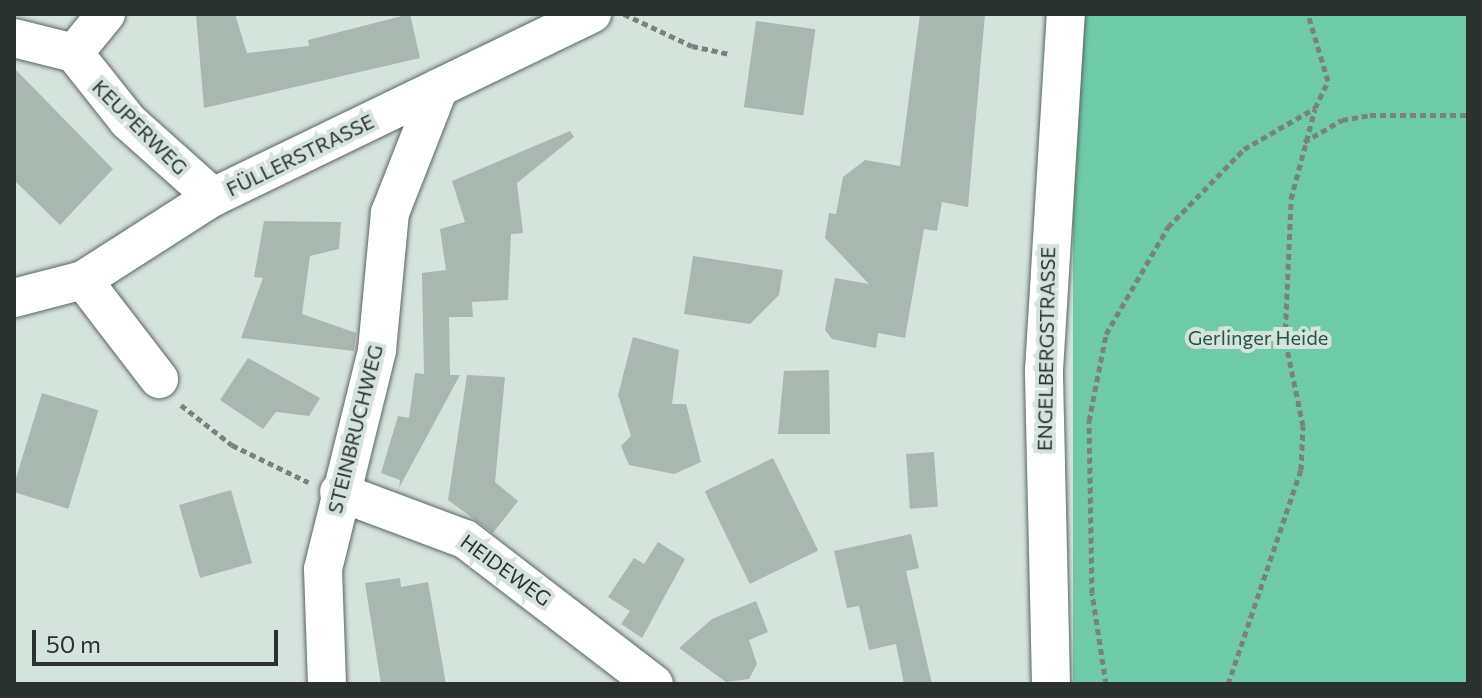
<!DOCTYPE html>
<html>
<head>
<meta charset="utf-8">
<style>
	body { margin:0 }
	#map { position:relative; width:1482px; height:698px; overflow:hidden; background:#d4e3dc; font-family:Commissioner,sans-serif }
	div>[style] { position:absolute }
	.green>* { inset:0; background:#6fcaa8; transform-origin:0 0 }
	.building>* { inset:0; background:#a8b7b0; transform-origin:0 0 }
	.path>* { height:5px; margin-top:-2.5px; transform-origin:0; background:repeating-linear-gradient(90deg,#79837e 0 6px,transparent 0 10px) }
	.roads { filter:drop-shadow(0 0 2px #58655f) drop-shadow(0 0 2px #58655f) }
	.minor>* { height:38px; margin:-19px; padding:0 19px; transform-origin:19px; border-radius:19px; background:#fff }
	span { translate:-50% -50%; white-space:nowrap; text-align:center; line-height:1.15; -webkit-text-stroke:8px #d4e3dc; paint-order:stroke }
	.street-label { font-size:20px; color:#2b312e }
	.park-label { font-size:20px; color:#265544 }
	.frame { position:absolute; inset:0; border:16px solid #2b312e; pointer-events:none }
	.scale { position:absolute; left:32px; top:630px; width:246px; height:36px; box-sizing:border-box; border:4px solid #2b312e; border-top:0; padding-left:10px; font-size:24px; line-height:28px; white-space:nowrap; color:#2b312e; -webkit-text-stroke:6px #d4e3dc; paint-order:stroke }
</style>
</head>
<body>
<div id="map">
	<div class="green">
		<i style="left:1073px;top:14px;width:395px;height:670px"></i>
	</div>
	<div class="building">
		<i style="clip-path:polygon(196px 14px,235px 14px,247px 53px,309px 46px,308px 40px,410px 14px,420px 58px,204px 108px)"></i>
		<i style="clip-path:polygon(920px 14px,985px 14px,968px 207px,942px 202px,937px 231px,924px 229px,905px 338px,878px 333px,876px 348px,832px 339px,825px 330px,835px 278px,869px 284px,825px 238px,829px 213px,836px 214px,843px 177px,865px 160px,900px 166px)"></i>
		<i style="left:756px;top:21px;width:60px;height:87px;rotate:8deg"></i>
		<i style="clip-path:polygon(14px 68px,113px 169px,60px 225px,14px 180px)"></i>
		<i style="clip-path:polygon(570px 131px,574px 137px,517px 183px,523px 233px,511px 234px,508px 300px,472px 302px,473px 317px,449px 317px,450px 375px,460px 375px,399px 488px,400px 480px,381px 473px,398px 416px,409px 418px,415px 373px,424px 374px,422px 273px,446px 270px,440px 229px,465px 222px,452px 181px)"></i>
		<i style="clip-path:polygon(264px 221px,341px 222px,339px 249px,310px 256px,302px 314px,356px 333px,354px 351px,241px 338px,263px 278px,254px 277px)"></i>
		<i style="clip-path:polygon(693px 256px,783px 270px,779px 295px,750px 324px,684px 314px)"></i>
		<i style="clip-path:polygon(633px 337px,679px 350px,672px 404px,686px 404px,701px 462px,674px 474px,629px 465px,621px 446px,631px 436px,618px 395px)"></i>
		<i style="clip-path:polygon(248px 358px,320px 398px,309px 416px,276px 412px,263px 429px,220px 400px)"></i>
		<i style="clip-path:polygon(829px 370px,830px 434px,778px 434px,784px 371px)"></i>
		<i style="clip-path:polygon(467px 375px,505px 377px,495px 482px,518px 501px,493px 533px,448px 500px)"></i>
		<i style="left:42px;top:393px;width:59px;height:103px;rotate:17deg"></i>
		<i style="left:934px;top:452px;width:55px;height:28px;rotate:86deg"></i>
		<i style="left:773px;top:458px;width:103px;height:76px;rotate:64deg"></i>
		<i style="left:231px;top:490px;width:76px;height:54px;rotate:74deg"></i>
		<i style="clip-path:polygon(911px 534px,919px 568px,906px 571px,932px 684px,904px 684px,896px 644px,869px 650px,859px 606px,847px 608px,834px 551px)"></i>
		<i style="clip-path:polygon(658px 542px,685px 559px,642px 638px,621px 624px,630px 611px,608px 597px,634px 558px,644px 564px)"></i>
		<i style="clip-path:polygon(400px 578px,401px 587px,428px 582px,446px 684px,381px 684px,365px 583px)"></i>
		<i style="clip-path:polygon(756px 601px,768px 632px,749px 640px,757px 664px,749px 679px,726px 682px,679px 648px,712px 619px)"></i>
	</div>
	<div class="path">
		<i style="left:624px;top:14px;width:75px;rotate:25.2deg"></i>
		<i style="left:692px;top:46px;width:39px;rotate:12deg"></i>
		<i style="left:1304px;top:142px;width:44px;rotate:-30.1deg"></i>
		<i style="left:1342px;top:120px;width:28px;rotate:-10deg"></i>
		<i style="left:1370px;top:115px;width:98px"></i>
		<i style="left:181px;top:405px;width:65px;rotate:38.1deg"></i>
		<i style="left:232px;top:445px;width:85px;rotate:26deg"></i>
		<i style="left:1106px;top:684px;width:92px;rotate:-98.7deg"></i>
		<i style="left:1092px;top:593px;width:172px;rotate:-91deg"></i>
		<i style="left:1089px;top:421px;width:89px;rotate:-78.9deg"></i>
		<i style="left:1106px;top:334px;width:124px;rotate:-59.9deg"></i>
		<i style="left:1168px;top:227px;width:109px;rotate:-45.7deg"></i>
		<i style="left:1244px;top:149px;width:82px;rotate:-30deg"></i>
		<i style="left:1315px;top:108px;width:30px;rotate:-64deg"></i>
		<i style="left:1328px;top:81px;width:70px;rotate:-106.6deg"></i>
		<i style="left:1228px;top:684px;width:226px;rotate:-71.2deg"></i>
		<i style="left:1301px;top:470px;width:44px;rotate:-87.4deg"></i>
		<i style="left:1303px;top:426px;width:89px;rotate:-101.7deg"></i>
		<i style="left:1285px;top:339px;width:140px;rotate:-87.5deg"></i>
		<i style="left:1291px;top:199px;width:93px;rotate:-75.1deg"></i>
	</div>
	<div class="roads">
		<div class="minor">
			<i style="left:106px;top:14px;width:50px;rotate:129.4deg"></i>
			<i style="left:74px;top:53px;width:87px;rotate:51.5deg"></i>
			<i style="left:128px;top:121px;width:114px;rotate:41.8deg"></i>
			<i style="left:14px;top:38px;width:62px;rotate:14deg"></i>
			<i style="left:83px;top:280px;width:125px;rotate:52.5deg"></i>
			<i style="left:14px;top:298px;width:71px;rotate:-14.6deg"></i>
			<i style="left:83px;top:280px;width:154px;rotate:-32.6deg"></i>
			<i style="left:213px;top:197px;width:421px;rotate:-25.8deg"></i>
			<i style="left:339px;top:492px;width:134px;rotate:20.5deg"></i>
			<i style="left:465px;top:539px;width:238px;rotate:37.5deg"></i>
			<i style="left:327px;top:684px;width:115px;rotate:-92deg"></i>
			<i style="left:323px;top:569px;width:226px;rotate:-76.1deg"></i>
			<i style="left:377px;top:350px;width:138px;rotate:-84.6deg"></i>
			<i style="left:390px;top:213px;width:134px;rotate:-68.6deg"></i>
			<i style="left:1051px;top:684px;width:314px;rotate:-91.3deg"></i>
			<i style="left:1044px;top:370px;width:357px;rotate:-86.5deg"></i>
		</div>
	</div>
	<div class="street-label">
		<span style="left:140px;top:127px;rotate:45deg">KEUPERWEG</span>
		<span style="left:300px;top:155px;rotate:-26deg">FÜLLERSTRASSE</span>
		<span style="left:1046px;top:349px;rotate:-89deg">ENGELBERGSTRASSE</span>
		<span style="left:355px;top:429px;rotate:-76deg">STEINBRUCHWEG</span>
		<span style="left:506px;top:570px;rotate:36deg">HEIDEWEG</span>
	</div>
	<div class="park-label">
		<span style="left:1258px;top:337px">Gerlinger Heide</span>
	</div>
	<div class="frame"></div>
	<div class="scale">50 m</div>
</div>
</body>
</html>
